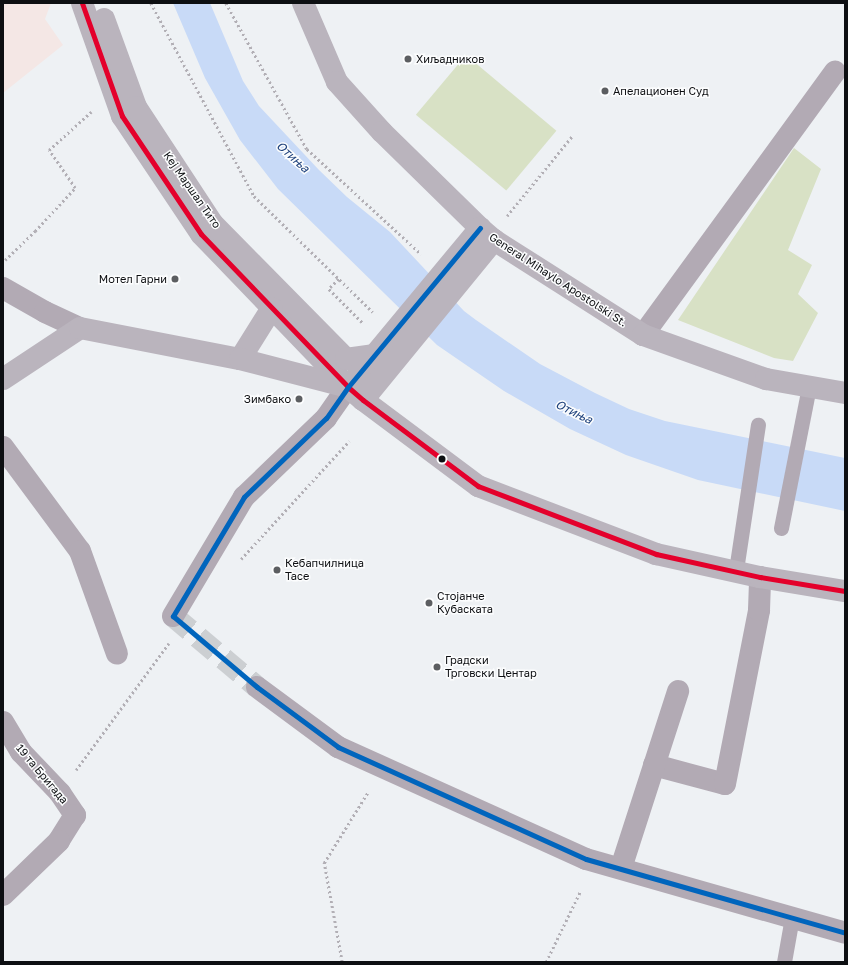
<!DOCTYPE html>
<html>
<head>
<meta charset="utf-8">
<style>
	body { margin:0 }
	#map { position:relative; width:848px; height:965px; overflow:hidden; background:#eef1f4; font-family:"Golos Text",sans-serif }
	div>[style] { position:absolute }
	.medical>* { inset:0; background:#f4e7e5 }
	.green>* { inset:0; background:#d8e1c5; transform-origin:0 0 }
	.water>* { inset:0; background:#c8daf7 }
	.street-tunnel>* { height:22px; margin-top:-11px; transform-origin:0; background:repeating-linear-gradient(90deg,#cccfd2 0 22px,transparent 0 33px) }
	.path>* { height:2.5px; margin-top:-1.25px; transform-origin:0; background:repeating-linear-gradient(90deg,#b2afb5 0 2px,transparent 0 5px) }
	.lane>* { height:15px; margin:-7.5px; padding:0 7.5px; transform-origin:7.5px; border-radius:7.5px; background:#b2aab4 }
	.street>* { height:22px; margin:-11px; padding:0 11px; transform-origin:11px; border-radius:11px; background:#b2aab4 }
	.secondary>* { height:22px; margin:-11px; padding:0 11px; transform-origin:11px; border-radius:11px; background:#bab4bd }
	.bus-1>* { height:5px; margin:-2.5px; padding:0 2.5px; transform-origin:2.5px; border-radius:2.5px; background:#e4002b }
	.bus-2>* { height:5px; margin:-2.5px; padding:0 2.5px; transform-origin:2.5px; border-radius:2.5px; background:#0065bd }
	.dots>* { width:11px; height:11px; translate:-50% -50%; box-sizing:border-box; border:2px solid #fcfdfe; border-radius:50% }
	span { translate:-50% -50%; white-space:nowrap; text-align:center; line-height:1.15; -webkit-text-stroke:3px #fcfdfe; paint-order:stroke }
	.poi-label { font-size:11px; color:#0d0f12 }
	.left { translate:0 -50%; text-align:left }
	.right { translate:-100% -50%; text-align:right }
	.street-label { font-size:11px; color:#0d0f12 }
	.water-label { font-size:12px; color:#21447e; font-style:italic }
	.frame { position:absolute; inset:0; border:4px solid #0d0f12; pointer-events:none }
</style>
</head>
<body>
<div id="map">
	<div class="medical">
		<i style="clip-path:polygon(3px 3px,51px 3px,45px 19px,63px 45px,3px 93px)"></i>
	</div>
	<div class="green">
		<i style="left:466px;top:55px;width:118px;height:78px;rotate:40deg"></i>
		<i style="clip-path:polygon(794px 148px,821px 169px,788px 250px,812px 265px,798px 294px,818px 313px,793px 361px,774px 358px,678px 320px)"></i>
	</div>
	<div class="water">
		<i style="clip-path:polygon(173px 3px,210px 3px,243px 81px,259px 106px,319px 170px,347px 197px,390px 232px,464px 311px,476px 320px,540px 364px,595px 393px,629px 409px,665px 421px,845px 458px,845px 511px,698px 480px,626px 455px,570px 429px,504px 391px,437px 345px,278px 189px,240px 140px,205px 78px)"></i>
	</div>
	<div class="street-tunnel">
		<i style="left:173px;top:616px;width:110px;rotate:40.2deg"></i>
	</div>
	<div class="path">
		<i style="left:151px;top:3px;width:219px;rotate:61.9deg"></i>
		<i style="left:254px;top:196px;width:166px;rotate:44.3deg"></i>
		<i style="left:226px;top:3px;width:167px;rotate:61deg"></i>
		<i style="left:307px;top:149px;width:155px;rotate:42.6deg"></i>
		<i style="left:507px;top:216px;width:104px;rotate:-50.8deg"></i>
		<i style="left:5px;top:260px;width:42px;rotate:-44deg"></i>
		<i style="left:35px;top:231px;width:59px;rotate:-47.1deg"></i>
		<i style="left:75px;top:188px;width:46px;rotate:-124.4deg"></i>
		<i style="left:49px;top:150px;width:57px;rotate:-42.1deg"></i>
		<i style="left:339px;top:279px;width:14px;rotate:135deg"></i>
		<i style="left:329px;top:289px;width:49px;rotate:45deg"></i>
		<i style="left:241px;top:559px;width:160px;rotate:-47.5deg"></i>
		<i style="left:76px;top:770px;width:157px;rotate:-53.8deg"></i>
		<i style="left:342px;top:962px;width:101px;rotate:-100.3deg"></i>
		<i style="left:324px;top:863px;width:84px;rotate:-58.2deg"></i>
		<i style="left:546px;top:962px;width:78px;rotate:-64.1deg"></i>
	</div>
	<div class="lane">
		<i style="left:781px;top:528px;width:145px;rotate:-78.8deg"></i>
		<i style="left:736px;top:570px;width:147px;rotate:-81.4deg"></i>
		<i style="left:784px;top:962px;width:46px;rotate:-79.9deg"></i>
	</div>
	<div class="street">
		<i style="left:3px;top:288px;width:48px;rotate:29.7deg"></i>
		<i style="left:45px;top:312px;width:38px;rotate:25deg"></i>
		<i style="left:643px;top:335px;width:326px;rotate:-53.9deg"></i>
		<i style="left:3px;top:447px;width:129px;rotate:53.5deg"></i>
		<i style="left:80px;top:551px;width:109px;rotate:70.2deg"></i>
		<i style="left:173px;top:616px;width:139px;rotate:-59.2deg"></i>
		<i style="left:244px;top:497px;width:114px;rotate:-43.9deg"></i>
		<i style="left:326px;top:418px;width:38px;rotate:-55deg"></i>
		<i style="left:257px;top:687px;width:101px;rotate:36.5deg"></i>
		<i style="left:338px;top:747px;width:272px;rotate:24.3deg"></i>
		<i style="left:586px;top:859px;width:269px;rotate:15.9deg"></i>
		<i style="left:3px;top:722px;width:35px;rotate:59deg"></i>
		<i style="left:21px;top:752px;width:57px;rotate:46.4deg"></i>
		<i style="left:60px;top:793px;width:27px;rotate:56deg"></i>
		<i style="left:75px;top:815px;width:31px;rotate:122deg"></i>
		<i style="left:59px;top:841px;width:78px;rotate:136deg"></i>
		<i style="left:654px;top:765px;width:73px;rotate:15deg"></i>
		<i style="left:725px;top:784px;width:177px;rotate:-78.9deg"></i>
		<i style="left:759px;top:610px;width:33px;rotate:-88deg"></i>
		<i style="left:621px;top:868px;width:186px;rotate:-72.1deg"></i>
	</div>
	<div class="secondary">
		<i style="left:82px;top:3px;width:120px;rotate:70.5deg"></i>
		<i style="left:122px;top:116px;width:142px;rotate:56.2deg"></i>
		<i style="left:201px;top:234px;width:212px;rotate:46.1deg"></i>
		<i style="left:348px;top:387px;width:20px;rotate:41deg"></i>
		<i style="left:363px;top:400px;width:144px;rotate:36.8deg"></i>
		<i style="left:478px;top:486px;width:191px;rotate:20.9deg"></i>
		<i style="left:656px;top:554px;width:107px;rotate:12.5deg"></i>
		<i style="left:760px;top:577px;width:86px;rotate:9.4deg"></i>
		<i style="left:303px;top:3px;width:86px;rotate:66.7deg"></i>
		<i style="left:337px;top:82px;width:67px;rotate:48deg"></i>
		<i style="left:382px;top:132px;width:137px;rotate:44.4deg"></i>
		<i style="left:480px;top:228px;width:18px;rotate:41deg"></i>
		<i style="left:494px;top:240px;width:177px;rotate:32.5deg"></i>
		<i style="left:643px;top:335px;width:131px;rotate:19.7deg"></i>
		<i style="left:766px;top:379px;width:80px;rotate:10deg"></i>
		<i style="left:104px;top:19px;width:94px;rotate:70deg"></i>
		<i style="left:136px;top:107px;width:140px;rotate:56.7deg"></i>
		<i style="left:213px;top:224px;width:190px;rotate:45.4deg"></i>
		<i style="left:346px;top:359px;width:29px;rotate:-8deg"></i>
		<i style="left:240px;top:359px;width:60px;rotate:-57.9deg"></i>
		<i style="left:3px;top:379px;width:92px;rotate:-33.5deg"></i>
		<i style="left:80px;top:328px;width:163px;rotate:11deg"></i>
		<i style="left:240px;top:359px;width:112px;rotate:14.5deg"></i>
		<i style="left:348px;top:387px;width:207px;rotate:-50.3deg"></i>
		<i style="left:363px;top:400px;width:207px;rotate:-50.7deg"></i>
	</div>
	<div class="bus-1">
		<i style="left:82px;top:3px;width:120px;rotate:70.5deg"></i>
		<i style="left:122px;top:116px;width:142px;rotate:56.2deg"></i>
		<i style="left:201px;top:234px;width:212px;rotate:46.1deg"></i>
		<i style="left:348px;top:387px;width:20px;rotate:41deg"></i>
		<i style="left:363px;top:400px;width:144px;rotate:36.8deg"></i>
		<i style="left:478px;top:486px;width:191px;rotate:20.9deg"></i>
		<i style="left:656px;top:554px;width:107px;rotate:12.5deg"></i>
		<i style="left:760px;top:577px;width:86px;rotate:9.4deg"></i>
	</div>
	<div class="bus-2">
		<i style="left:480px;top:228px;width:207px;rotate:129.7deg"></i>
		<i style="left:348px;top:387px;width:38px;rotate:125deg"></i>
		<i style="left:326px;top:418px;width:114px;rotate:136.1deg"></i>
		<i style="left:244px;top:497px;width:139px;rotate:120.8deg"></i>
		<i style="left:173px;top:616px;width:110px;rotate:40.2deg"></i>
		<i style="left:257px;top:687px;width:101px;rotate:36.5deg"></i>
		<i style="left:338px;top:747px;width:272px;rotate:24.3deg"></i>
		<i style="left:586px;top:859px;width:269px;rotate:15.9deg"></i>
	</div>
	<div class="dots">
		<i style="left:408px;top:59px;background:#5c5e61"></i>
		<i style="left:605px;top:91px;background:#5c5e61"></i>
		<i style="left:175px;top:279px;background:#5c5e61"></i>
		<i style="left:299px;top:399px;background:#5c5e61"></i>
		<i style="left:442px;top:459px;background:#0d0f12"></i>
		<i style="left:277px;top:570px;background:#5c5e61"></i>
		<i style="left:429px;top:603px;background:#5c5e61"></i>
		<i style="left:437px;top:667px;background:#5c5e61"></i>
	</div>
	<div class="poi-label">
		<span class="left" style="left:416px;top:59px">Хиљадников</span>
		<span class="left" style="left:613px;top:91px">Апелационен Суд</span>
		<span class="right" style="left:167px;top:279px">Мотел Гарни</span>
		<span class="right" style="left:291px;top:399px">Зимбако</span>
		<span class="left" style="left:285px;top:570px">Кебапчилница<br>Тасе</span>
		<span class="left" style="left:437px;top:603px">Стојанче<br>Кубаската</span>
		<span class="left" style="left:445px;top:667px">Градски<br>Трговски Центар</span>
	</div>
	<div class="street-label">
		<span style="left:192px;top:190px;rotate:55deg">Кеј Маршал Тито</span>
		<span style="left:558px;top:280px;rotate:33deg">General Mihaylo Apostolski St.</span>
		<span style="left:42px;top:774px;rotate:50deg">19 та Бригада</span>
	</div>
	<div class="water-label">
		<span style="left:293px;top:157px;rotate:42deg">Отиња</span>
		<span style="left:574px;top:412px;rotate:26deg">Отиња</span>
	</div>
	<div class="frame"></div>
</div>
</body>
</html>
